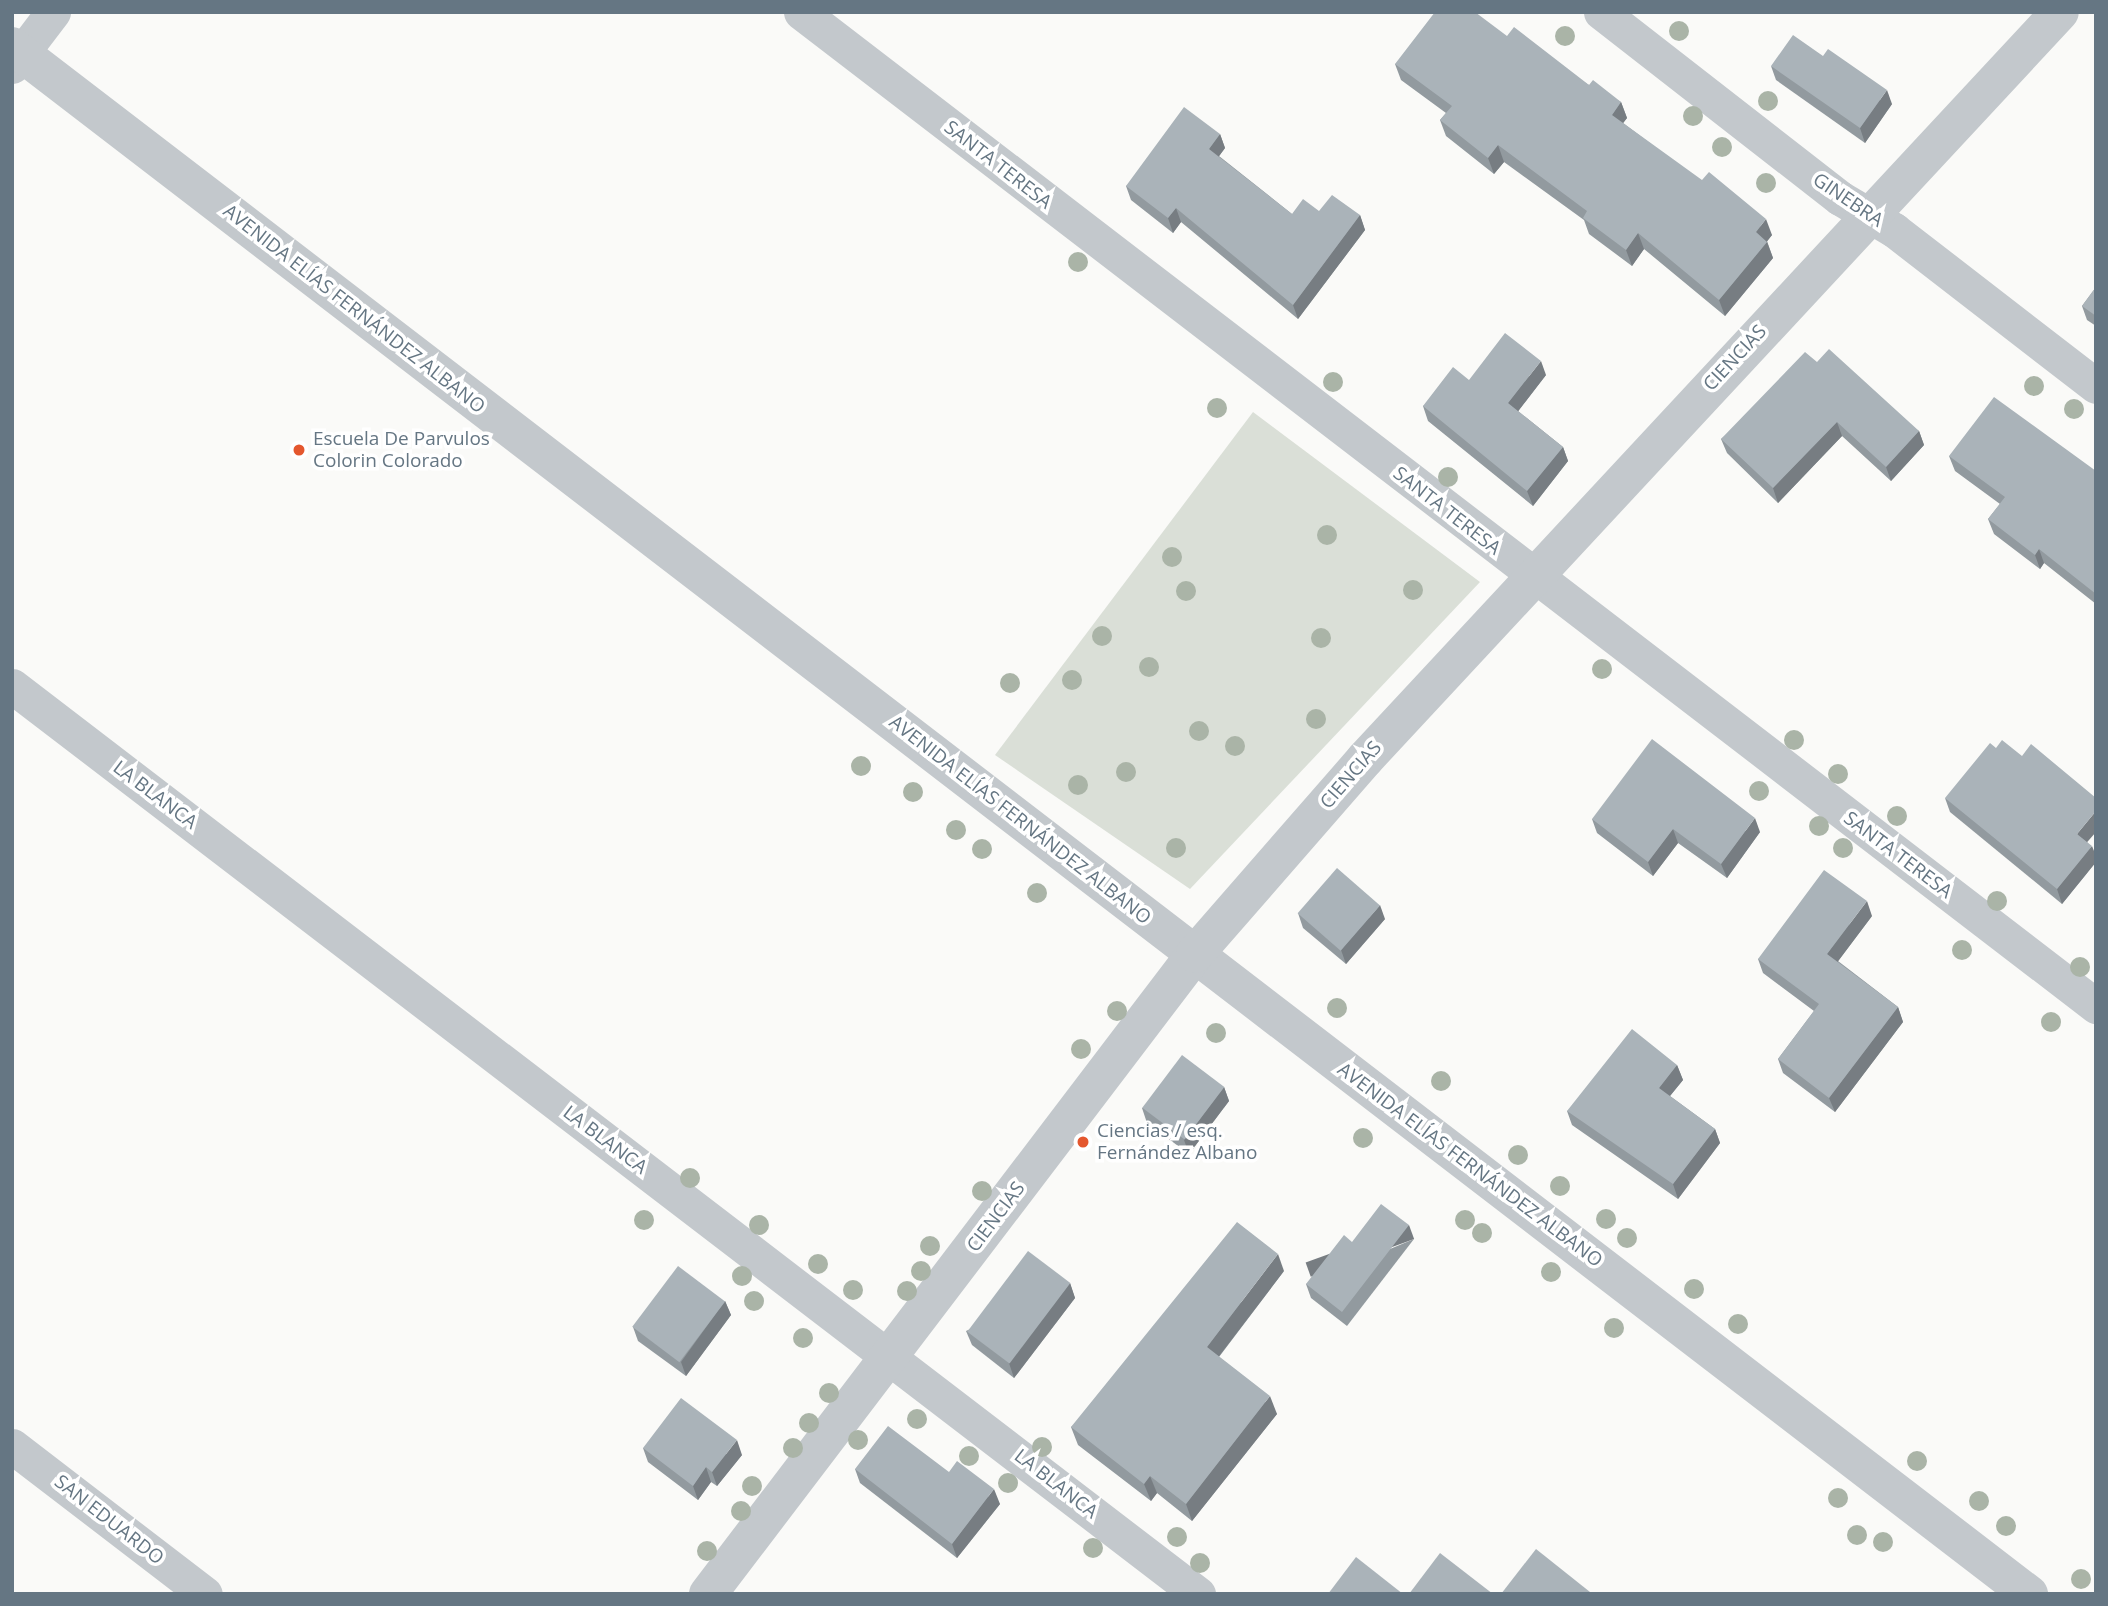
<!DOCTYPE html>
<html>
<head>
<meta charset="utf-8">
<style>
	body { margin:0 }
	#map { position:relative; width:2108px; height:1606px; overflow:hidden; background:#fafaf8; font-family:"Open Sans",sans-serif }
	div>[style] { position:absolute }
	.green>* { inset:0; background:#dadfd7 }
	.minor>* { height:35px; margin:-17.5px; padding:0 17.5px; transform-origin:17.5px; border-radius:17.5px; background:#c3c8cc }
	.tertiary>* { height:38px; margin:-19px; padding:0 19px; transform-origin:19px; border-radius:19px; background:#c3c8cc }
	.trees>* { width:20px; height:20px; margin:-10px; border-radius:50%; background:#aab4a7 }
	.wall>* { inset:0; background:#929a9f }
	.shaded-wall>* { inset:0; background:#777d82; transform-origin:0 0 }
	.building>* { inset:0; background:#aab3b9; transform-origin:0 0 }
	.dots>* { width:19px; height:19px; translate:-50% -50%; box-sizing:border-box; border:4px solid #fff; border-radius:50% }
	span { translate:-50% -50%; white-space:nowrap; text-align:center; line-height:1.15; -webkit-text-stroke:7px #fff; paint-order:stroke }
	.street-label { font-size:19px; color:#657683 }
	.poi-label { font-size:19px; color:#657683 }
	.left { translate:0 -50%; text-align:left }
	.frame { position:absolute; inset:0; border:14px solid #657683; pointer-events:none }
</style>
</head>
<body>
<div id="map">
	<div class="green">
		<i style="clip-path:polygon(1253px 412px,1480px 582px,1190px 889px,995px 755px)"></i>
	</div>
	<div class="minor">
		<i style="left:801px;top:12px;width:1633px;rotate:37.51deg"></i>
		<i style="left:1601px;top:12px;width:303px;rotate:37.9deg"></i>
		<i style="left:1840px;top:198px;width:63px;rotate:30.7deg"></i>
		<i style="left:1894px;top:230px;width:255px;rotate:37.7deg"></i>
		<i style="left:12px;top:66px;width:68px;rotate:-52.8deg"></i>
		<i style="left:12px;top:686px;width:1494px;rotate:37.44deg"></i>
		<i style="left:12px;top:1446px;width:243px;rotate:37.5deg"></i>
	</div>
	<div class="tertiary">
		<i style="left:12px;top:46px;width:2543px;rotate:37.51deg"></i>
		<i style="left:708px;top:1594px;width:804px;rotate:-52.73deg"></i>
		<i style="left:1195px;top:954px;width:259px;rotate:-48.9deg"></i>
		<i style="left:1365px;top:759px;width:1020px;rotate:-47.07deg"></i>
	</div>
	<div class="trees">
		<i style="left:1679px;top:31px"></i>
		<i style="left:1565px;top:36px"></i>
		<i style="left:1768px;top:101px"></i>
		<i style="left:1693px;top:116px"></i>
		<i style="left:1722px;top:147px"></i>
		<i style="left:1766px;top:183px"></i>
		<i style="left:1078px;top:262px"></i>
		<i style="left:1333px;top:382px"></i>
		<i style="left:2034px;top:386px"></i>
		<i style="left:1217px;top:408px"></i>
		<i style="left:2074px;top:409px"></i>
		<i style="left:1448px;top:477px"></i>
		<i style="left:1327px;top:535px"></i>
		<i style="left:1172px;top:557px"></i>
		<i style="left:1413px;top:590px"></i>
		<i style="left:1186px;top:591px"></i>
		<i style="left:1102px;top:636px"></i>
		<i style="left:1321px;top:638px"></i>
		<i style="left:1149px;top:667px"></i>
		<i style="left:1602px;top:669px"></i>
		<i style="left:1072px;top:680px"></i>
		<i style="left:1010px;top:683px"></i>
		<i style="left:1316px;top:719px"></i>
		<i style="left:1199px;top:731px"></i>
		<i style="left:1794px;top:740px"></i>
		<i style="left:1235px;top:746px"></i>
		<i style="left:861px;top:766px"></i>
		<i style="left:1126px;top:772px"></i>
		<i style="left:1838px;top:774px"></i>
		<i style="left:1078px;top:785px"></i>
		<i style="left:1759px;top:791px"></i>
		<i style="left:913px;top:792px"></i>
		<i style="left:1897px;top:816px"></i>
		<i style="left:1819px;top:826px"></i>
		<i style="left:956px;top:830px"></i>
		<i style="left:1176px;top:848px"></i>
		<i style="left:1843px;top:848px"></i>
		<i style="left:982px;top:849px"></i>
		<i style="left:1037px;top:893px"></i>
		<i style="left:1997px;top:901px"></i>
		<i style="left:1962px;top:950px"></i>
		<i style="left:2080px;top:967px"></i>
		<i style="left:1337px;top:1008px"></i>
		<i style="left:1117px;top:1011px"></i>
		<i style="left:2051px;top:1022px"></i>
		<i style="left:1216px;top:1033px"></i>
		<i style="left:1081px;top:1049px"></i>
		<i style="left:1441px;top:1081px"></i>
		<i style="left:1363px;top:1138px"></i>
		<i style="left:1518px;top:1155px"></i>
		<i style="left:690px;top:1178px"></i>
		<i style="left:1560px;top:1186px"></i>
		<i style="left:982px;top:1191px"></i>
		<i style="left:1606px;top:1219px"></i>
		<i style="left:644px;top:1220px"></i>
		<i style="left:1465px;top:1220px"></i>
		<i style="left:759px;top:1225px"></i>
		<i style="left:1482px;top:1233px"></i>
		<i style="left:1627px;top:1238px"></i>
		<i style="left:930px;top:1246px"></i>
		<i style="left:818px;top:1264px"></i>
		<i style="left:921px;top:1271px"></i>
		<i style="left:1551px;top:1272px"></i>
		<i style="left:742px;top:1276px"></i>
		<i style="left:1694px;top:1289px"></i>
		<i style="left:853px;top:1290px"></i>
		<i style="left:907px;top:1291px"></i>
		<i style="left:754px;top:1301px"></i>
		<i style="left:1738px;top:1324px"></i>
		<i style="left:1614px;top:1328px"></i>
		<i style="left:803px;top:1338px"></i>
		<i style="left:829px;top:1393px"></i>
		<i style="left:917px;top:1419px"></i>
		<i style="left:809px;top:1423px"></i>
		<i style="left:858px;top:1440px"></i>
		<i style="left:1042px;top:1447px"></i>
		<i style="left:793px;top:1448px"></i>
		<i style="left:969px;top:1456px"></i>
		<i style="left:1917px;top:1461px"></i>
		<i style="left:1008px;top:1483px"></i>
		<i style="left:752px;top:1486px"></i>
		<i style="left:1838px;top:1498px"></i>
		<i style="left:1979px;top:1501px"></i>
		<i style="left:741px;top:1511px"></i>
		<i style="left:2006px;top:1526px"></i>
		<i style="left:1857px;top:1535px"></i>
		<i style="left:1177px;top:1537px"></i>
		<i style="left:1883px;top:1542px"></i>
		<i style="left:1093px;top:1548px"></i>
		<i style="left:707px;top:1551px"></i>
		<i style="left:1200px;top:1563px"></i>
		<i style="left:2081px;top:1579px"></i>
	</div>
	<div class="wall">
		<i style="clip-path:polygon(1507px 36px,1589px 85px,1621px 102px,1627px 118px,1623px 123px,1772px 235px,1767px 241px,1773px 258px,1725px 316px,1644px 249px,1632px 266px,1589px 234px,1584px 220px,1504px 162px,1494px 174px,1446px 136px,1440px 120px,1446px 113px,1401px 80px,1395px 64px)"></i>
		<i style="clip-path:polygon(1771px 66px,1892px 104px,1865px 143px,1776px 80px)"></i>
		<i style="clip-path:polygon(1220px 134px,1225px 148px,1219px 156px,1292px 214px,1319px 211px,1360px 215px,1365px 230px,1298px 319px,1181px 222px,1173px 233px,1131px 200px,1126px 186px)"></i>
		<i style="clip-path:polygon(2096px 287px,2096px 326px,2087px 320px,2082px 306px)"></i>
		<i style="clip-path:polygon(1817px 362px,1919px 431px,1924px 445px,1891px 481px,1842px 436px,1778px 503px,1727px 453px,1721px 439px)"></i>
		<i style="clip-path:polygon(1546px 375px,1518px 411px,1563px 447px,1568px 461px,1533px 506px,1428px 421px,1423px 406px,1469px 380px)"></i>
		<i style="clip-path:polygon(1949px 456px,2096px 471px,2096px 604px,2044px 563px,2040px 569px,1994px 534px,1988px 519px,2000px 504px,1955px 471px)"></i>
		<i style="clip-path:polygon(1945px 798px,2087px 842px,2096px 856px,2096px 862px,2062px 904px,1950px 812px)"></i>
		<i style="clip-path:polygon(1592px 819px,1760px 832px,1727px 878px,1678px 843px,1653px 876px,1597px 833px)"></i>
		<i style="clip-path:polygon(1298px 913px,1385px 919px,1346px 964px,1303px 928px)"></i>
		<i style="clip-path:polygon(1872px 916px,1838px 961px,1898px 1007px,1903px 1022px,1835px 1112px,1783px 1073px,1778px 1059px,1814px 1011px,1763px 973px,1758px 959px)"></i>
		<i style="clip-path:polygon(1677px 1065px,1683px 1080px,1670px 1096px,1715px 1129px,1720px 1143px,1678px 1199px,1572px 1125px,1567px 1111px)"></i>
		<i style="clip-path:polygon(1224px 1087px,1229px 1101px,1189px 1154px,1147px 1123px,1142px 1108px)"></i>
		<i style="clip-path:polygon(1414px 1239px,1347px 1326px,1311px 1298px,1306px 1284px)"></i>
		<i style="clip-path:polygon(1284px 1271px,1219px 1357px,1277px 1414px,1192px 1521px,1157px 1493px,1151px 1501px,1078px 1445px,1071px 1427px)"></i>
		<i style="clip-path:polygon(1070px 1283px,1075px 1298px,1014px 1378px,972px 1345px,966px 1331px)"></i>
		<i style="clip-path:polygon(725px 1301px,731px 1315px,686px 1376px,638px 1341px,633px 1327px)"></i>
		<i style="clip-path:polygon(643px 1448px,742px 1455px,717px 1486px,711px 1482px,698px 1500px,648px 1462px)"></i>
		<i style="clip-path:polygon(855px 1469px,949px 1472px,1000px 1504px,957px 1558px,860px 1483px)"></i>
	</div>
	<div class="shaded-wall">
		<i style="clip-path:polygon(1887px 90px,1892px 104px,1865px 143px,1860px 128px)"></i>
		<i style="clip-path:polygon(1621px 102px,1627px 118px,1617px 131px,1612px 115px)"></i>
		<i style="clip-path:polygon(1220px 134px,1225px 148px,1214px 163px,1209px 149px)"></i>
		<i style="clip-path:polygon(1498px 145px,1504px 162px,1494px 174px,1488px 158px)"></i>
		<i style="clip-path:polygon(1176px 208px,1181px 222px,1173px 233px,1168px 218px)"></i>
		<i style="clip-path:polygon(1360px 215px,1365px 230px,1298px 319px,1293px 305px)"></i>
		<i style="clip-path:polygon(1766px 219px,1772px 235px,1762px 248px,1756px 232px)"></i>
		<i style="clip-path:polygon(1638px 233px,1644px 249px,1632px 266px,1626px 250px)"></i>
		<i style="clip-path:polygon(1767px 242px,1773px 258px,1725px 316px,1719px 300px)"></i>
		<i style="clip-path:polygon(1541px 361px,1546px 375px,1513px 418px,1508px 403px)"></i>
		<i style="clip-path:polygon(1837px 422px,1842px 436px,1778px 503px,1773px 488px)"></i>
		<i style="clip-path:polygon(1919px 431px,1924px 445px,1891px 481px,1886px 467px)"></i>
		<i style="clip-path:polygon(1563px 447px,1568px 461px,1533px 506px,1527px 491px)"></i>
		<i style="clip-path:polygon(2039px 549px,2044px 563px,2040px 569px,2035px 555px)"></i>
		<i style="clip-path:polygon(2096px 811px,2096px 832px,2082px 848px,2077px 834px)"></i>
		<i style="clip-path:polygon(1755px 818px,1760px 832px,1727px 878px,1721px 864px)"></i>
		<i style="clip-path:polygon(1673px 829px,1678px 843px,1653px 876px,1648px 862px)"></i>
		<i style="clip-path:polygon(2092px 846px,2096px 856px,2096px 862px,2062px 904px,2057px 889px)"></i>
		<i style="clip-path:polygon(1867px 901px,1872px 916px,1833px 968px,1827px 954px)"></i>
		<i style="clip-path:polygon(1380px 905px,1385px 919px,1346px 964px,1341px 950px)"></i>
		<i style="clip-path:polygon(1898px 1007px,1903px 1022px,1835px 1112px,1829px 1098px)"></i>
		<i style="clip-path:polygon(1677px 1065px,1683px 1080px,1665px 1102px,1659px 1088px)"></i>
		<i style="clip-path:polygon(1224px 1087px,1229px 1101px,1189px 1154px,1184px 1140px)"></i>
		<i style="clip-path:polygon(1715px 1129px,1720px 1143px,1678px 1199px,1673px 1184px)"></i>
		<i style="left:1409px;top:1225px;width:15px;height:110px;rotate:70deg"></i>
		<i style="clip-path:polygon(1278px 1254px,1284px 1271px,1213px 1364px,1207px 1347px)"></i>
		<i style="clip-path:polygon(1070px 1283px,1075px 1298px,1014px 1378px,1009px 1363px)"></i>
		<i style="clip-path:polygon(725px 1301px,731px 1315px,686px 1376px,681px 1362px)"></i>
		<i style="clip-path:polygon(1270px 1396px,1277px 1414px,1192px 1521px,1186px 1504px)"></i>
		<i style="clip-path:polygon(737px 1440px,742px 1455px,717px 1486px,712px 1472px)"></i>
		<i style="clip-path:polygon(706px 1467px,711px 1482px,698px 1500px,693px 1486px)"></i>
		<i style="clip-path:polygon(1150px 1476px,1157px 1493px,1151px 1501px,1144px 1484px)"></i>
		<i style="clip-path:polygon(994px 1489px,1000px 1504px,957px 1558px,952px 1544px)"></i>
	</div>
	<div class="building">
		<i style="clip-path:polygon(1435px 12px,1475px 12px,1507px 36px,1514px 27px,1589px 85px,1593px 80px,1621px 102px,1612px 115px,1702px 180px,1709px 172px,1766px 219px,1756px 232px,1767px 242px,1719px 300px,1638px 233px,1626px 250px,1583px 218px,1587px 211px,1498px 145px,1488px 158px,1440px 120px,1452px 106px,1395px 64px)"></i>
		<i style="clip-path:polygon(1793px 35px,1823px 56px,1828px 49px,1887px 90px,1860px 128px,1771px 66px)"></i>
		<i style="clip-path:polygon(1184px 107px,1220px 134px,1209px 149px,1292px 214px,1303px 199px,1319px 211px,1332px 195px,1360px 215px,1293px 305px,1176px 208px,1168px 218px,1126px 186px)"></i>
		<i style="clip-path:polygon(2096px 287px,2096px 316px,2082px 306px)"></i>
		<i style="clip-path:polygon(1505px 333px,1541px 361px,1508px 403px,1563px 447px,1527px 491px,1423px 406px,1453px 367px,1469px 380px)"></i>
		<i style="clip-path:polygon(1829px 349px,1919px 431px,1886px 467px,1837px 422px,1773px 488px,1721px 439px,1805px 352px,1817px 362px)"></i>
		<i style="clip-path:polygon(1994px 397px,2096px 471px,2096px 594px,2039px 549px,2035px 555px,1988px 519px,2005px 497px,1949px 456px)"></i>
		<i style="clip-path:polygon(1652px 739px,1755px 818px,1721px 864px,1673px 829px,1648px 862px,1592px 819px)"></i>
		<i style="clip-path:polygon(2002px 740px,2022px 756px,2031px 744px,2096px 798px,2096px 811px,2077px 834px,2092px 846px,2057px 889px,1945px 798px,1990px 743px,1996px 748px)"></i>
		<i style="left:1337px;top:868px;width:57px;height:60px;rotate:41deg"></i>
		<i style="clip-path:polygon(1824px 870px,1867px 901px,1827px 954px,1898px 1007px,1829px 1098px,1778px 1059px,1819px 1004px,1758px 959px)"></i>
		<i style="clip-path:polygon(1632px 1029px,1677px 1065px,1659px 1088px,1715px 1129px,1673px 1184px,1567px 1111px)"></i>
		<i style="left:1182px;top:1055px;width:53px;height:66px;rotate:37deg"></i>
		<i style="clip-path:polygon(1381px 1204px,1409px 1225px,1342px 1312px,1306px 1284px,1344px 1235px,1352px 1242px)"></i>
		<i style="clip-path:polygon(1237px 1222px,1278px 1254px,1207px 1347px,1270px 1396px,1186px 1504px,1150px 1476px,1144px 1484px,1071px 1427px)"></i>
		<i style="left:1028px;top:1251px;width:53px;height:101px;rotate:37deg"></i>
		<i style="left:678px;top:1266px;width:59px;height:76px;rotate:37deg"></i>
		<i style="clip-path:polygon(681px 1398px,737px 1440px,712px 1472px,706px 1467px,693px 1486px,643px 1448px)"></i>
		<i style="clip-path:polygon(888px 1426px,949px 1472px,957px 1461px,994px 1489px,952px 1544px,855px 1469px)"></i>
		<i style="clip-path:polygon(1536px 1549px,1590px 1592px,1588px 1594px,1501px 1594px)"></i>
		<i style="clip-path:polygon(1440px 1553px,1493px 1594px,1409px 1594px)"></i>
		<i style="clip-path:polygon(1356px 1557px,1403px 1594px,1328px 1594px)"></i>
	</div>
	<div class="dots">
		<i style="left:299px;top:450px;background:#e4572e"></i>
		<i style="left:1083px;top:1142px;background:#e4572e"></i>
	</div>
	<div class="street-label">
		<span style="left:998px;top:165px;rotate:38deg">SANTA TERESA</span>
		<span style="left:1848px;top:200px;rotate:34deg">GINEBRA</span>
		<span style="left:354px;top:309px;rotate:38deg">AVENIDA ELÍAS FERNÁNDEZ ALBANO</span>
		<span style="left:1735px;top:358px;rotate:-47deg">CIENCIAS</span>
		<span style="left:1447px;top:511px;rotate:38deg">SANTA TERESA</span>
		<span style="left:1351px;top:775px;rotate:-49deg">CIENCIAS</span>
		<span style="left:155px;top:795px;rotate:37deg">LA BLANCA</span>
		<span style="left:1020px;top:820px;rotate:38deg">AVENIDA ELÍAS FERNÁNDEZ ALBANO</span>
		<span style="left:1898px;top:855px;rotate:37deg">SANTA TERESA</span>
		<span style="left:605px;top:1140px;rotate:37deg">LA BLANCA</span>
		<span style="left:1470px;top:1165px;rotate:37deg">AVENIDA ELÍAS FERNÁNDEZ ALBANO</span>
		<span style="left:996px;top:1217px;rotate:-53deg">CIENCIAS</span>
		<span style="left:1056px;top:1484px;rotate:38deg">LA BLANCA</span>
		<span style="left:109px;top:1520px;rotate:38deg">SAN EDUARDO</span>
	</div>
	<div class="poi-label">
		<span class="left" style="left:313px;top:450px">Escuela De Parvulos<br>Colorin Colorado</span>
		<span class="left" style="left:1097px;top:1142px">Ciencias / esq.<br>Fernández Albano</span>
	</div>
	<div class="frame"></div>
</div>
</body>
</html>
